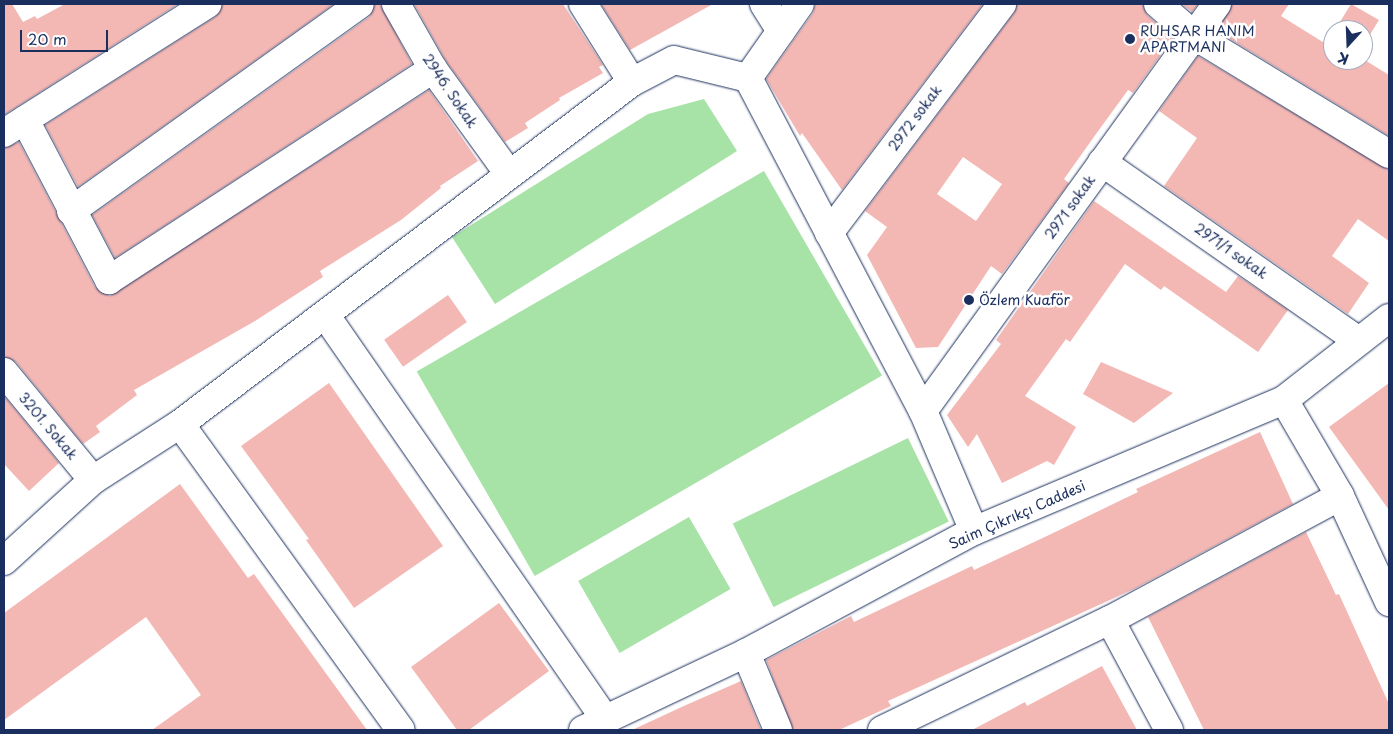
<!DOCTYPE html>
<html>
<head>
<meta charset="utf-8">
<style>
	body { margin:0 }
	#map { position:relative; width:1393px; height:734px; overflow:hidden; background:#fff; font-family:"Playpen Sans",sans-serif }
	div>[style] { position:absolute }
	.green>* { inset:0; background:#a7e2a7; transform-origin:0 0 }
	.building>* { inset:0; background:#f3b7b4; transform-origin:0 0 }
	.roads { filter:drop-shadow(0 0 1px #1b2f5e) drop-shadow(0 0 1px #1b2f5e) }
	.street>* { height:28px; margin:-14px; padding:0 14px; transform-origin:14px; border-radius:14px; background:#fff }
	.secondary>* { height:28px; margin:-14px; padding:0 14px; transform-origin:14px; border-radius:14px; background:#fff }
	.dots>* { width:14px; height:14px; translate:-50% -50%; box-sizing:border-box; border:2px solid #fff; border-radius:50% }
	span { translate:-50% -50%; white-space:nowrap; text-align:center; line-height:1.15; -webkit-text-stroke:5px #fff; paint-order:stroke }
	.poi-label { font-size:14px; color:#1b2f5e }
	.left { translate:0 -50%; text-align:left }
	.street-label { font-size:14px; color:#1b2f5e }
	.frame { position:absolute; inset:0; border:5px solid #1b2f5e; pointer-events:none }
	.north { position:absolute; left:1323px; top:20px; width:50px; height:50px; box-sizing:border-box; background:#fff; border:1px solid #a4acbf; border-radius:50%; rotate:200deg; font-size:14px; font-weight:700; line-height:20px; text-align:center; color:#1b2f5e }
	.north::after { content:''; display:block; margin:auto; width:18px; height:22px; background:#1b2f5e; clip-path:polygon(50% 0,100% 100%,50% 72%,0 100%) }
	.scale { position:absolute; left:20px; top:30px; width:88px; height:22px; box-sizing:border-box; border:2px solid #1b2f5e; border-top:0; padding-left:6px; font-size:15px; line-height:18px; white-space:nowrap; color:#1b2f5e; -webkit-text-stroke:4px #fff; paint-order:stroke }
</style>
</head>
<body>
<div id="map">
	<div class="green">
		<i style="clip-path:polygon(704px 99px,737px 151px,495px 304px,452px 237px,648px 114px)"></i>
		<i style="left:764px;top:171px;width:236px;height:401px;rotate:60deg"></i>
		<i style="left:908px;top:438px;width:93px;height:195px;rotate:64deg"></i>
		<i style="left:689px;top:517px;width:83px;height:128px;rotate:60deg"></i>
	</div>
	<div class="building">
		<i style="clip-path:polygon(4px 4px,12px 4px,23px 22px,35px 16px,37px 19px,65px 4px,178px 4px,4px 115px)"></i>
		<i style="clip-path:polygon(223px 4px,334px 4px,78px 187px,45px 125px,215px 17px)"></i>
		<i style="clip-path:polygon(375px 4px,380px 4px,412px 64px,115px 258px,92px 215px,369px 17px)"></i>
		<i style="clip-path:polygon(414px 4px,563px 4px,603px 65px,599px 67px,603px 73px,559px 98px,560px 100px,525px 123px,528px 128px,505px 142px,446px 61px)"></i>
		<i style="clip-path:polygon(601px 4px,713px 4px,630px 50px)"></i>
		<i style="clip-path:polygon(815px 4px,983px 4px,842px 190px,802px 133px,800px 136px,766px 79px,813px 13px)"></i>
		<i style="clip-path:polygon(evenodd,1017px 4px,1143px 4px,1147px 15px,1173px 38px,1133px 93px,1128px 90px,1096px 134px,1064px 179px,1069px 183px,1002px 274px,991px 266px,938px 347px,916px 348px,867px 255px,887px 227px,865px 211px,1014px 13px,1017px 4px,963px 157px,1002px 184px,976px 221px,937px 194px,963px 157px)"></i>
		<i style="clip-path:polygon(1182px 4px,1198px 4px,1192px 12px)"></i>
		<i style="clip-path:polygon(1232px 4px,1289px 4px,1281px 16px,1326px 44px,1333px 33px,1333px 60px,1363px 59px,1389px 75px,1389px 136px,1217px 31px)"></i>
		<i style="clip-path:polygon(1351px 4px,1379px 20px,1363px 46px,1363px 30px,1335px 30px)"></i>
		<i style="clip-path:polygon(1198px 56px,1389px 170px,1389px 241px,1358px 219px,1332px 256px,1369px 283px,1348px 314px,1164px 186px,1197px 138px,1159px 111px)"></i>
		<i style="clip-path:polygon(429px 90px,478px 161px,440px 186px,441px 188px,401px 220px,320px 271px,323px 277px,255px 321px,134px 390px,137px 395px,96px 426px,100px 432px,83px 444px,16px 362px,4px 357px,4px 148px,19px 142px,95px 287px,110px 296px)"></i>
		<i style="clip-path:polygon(1094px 201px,1226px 292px,1238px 276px,1288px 310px,1258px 352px,1164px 286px,1161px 290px,1125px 264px,1070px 342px,1066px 339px,1025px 396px,1076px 427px,1054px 465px,1047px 461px,1002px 483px,977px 434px,968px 447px,947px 415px,1001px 344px,996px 340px)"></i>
		<i style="left:448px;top:295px;width:33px;height:78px;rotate:55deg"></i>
		<i style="clip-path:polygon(1101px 362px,1173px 393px,1134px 423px,1083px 394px)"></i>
		<i style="clip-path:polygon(329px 383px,443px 546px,354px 608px,306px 540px,309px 539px,241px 446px)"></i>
		<i style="clip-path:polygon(1389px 383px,1389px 510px,1329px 427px)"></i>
		<i style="clip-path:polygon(4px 396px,59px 463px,29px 491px,4px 464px)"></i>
		<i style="clip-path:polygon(1260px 432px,1293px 504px,1134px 589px,888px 701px,891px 706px,839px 730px,793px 730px,766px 660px,851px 616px,854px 622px,972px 566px,974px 570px,1049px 535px,1138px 492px,1136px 489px)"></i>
		<i style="clip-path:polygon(180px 484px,248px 578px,254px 574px,367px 730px,152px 730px,201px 695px,146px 617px,4px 720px,4px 613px)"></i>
		<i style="clip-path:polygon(1306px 532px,1336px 595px,1339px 594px,1389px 704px,1389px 730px,1204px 730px,1148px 617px)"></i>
		<i style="clip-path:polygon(499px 603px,549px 671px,469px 730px,457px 730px,411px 667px)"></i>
		<i style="clip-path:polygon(1102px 666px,1137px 730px,972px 730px,1025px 702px,1027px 706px)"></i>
		<i style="clip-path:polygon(741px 681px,761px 730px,632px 730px,686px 705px)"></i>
	</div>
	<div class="roads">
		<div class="street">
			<i style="left:396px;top:4px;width:75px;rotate:60.4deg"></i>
			<i style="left:433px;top:69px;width:130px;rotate:54.1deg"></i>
			<i style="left:583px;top:4px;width:92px;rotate:57.9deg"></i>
			<i style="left:764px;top:4px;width:32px;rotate:58deg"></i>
			<i style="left:1158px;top:4px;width:49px;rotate:40.9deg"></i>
			<i style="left:1195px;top:36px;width:227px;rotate:31.3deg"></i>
			<i style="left:748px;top:78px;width:90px;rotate:-54.9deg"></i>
			<i style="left:25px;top:120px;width:181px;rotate:62.3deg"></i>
			<i style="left:109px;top:280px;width:387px;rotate:-33.1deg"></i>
			<i style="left:4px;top:133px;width:241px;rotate:-32.4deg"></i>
			<i style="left:1102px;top:162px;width:313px;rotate:34.9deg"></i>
			<i style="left:71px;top:211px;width:355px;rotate:-35.6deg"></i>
			<i style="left:829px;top:233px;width:287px;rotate:-52.9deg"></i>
			<i style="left:326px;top:316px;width:492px;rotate:55.3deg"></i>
			<i style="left:4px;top:372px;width:140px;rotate:50.5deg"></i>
			<i style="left:1284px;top:400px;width:111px;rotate:59.7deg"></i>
			<i style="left:1340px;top:496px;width:117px;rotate:65.2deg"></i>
			<i style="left:923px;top:411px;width:502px;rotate:-54.16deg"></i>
			<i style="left:180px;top:424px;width:377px;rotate:54.2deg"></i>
			<i style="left:4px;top:561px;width:120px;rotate:-42.3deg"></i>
			<i style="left:93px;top:480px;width:103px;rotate:-32.8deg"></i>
			<i style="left:180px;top:424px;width:567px;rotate:-37.11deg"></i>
			<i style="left:632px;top:82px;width:47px;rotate:-27.6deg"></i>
			<i style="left:674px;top:60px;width:76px;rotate:13.7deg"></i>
			<i style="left:748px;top:78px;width:376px;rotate:62.3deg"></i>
			<i style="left:923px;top:411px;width:130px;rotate:67deg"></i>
			<i style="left:1110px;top:620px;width:125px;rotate:61.8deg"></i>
			<i style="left:746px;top:653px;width:83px;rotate:67.4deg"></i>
			<i style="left:882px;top:730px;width:253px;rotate:-25.8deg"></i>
			<i style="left:1110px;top:620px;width:261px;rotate:-28.3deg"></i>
		</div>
		<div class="secondary">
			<i style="left:583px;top:730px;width:180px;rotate:-25.3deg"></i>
			<i style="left:746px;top:653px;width:259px;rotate:-28.2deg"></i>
			<i style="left:974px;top:531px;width:337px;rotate:-22.9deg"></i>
			<i style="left:1284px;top:400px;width:133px;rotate:-38deg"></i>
		</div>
	</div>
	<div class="dots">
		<i style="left:1130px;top:39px;background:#1b2f5e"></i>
		<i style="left:969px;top:300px;background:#1b2f5e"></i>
	</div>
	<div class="poi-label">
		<span class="left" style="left:1140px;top:39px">RUHSAR HANIM<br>APARTMANI</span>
		<span class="left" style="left:979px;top:300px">Özlem Kuaför</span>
	</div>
	<div class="street-label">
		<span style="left:450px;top:91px;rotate:56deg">2946. Sokak</span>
		<span style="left:915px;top:118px;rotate:-53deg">2972 sokak</span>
		<span style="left:1070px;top:207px;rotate:-54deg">2971 sokak</span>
		<span style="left:1231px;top:251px;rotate:35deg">2971/1 sokak</span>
		<span style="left:48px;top:426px;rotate:50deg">3201. Sokak</span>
		<span style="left:1017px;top:515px;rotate:-24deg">Saim Çıkrıkçı Caddesi</span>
	</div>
	<div class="frame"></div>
	<div class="north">K</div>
	<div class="scale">20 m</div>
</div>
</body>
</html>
